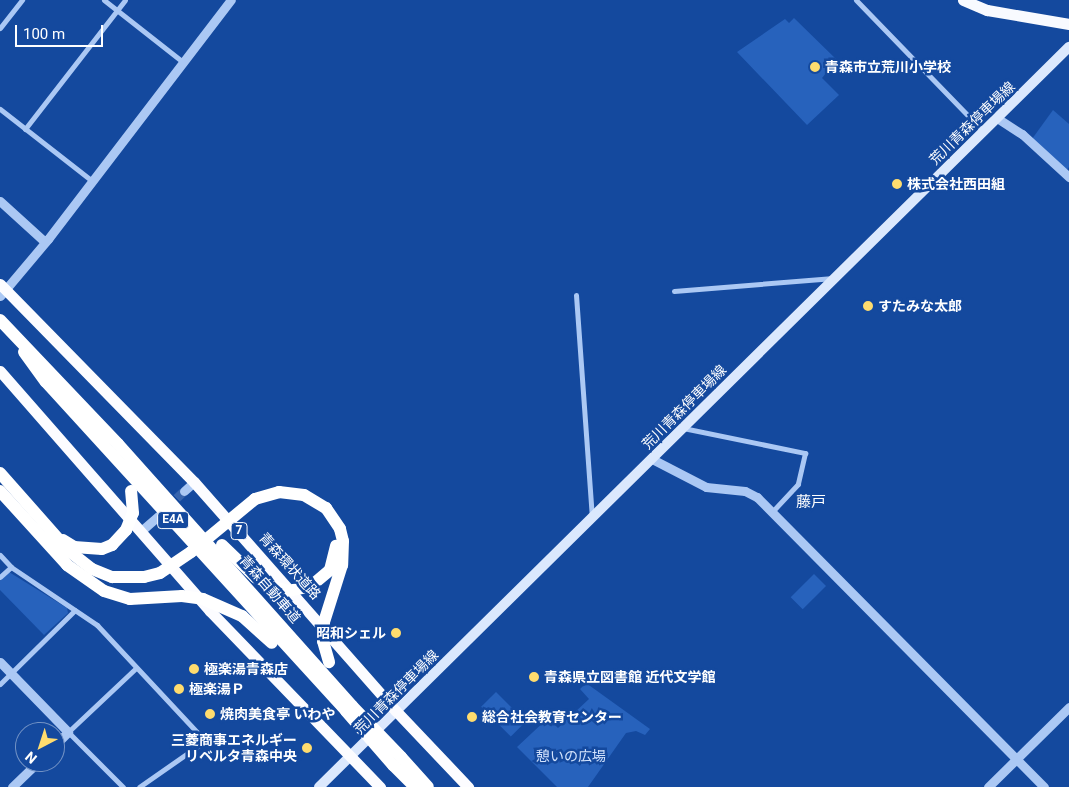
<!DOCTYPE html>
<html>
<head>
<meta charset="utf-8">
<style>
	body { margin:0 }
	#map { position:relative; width:1069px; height:787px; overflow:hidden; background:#14499e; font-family:Roboto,"Noto Sans JP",sans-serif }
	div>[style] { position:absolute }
	.green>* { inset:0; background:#2762bc; transform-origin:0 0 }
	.tertiary-tunnel>* { height:9px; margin-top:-4.5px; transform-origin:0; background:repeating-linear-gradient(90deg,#3764ad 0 9px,transparent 0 13.5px) }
	.minor>* { height:5px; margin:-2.5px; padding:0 2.5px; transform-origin:2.5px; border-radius:2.5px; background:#abc8f4 }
	.tertiary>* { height:9px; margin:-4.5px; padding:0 4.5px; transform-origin:4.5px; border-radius:4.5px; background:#abc8f4 }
	.secondary>* { height:10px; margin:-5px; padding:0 5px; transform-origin:5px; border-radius:5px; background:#dbe8fd }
	.primary>* { height:11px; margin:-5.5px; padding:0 5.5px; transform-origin:5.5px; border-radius:5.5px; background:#f8faff }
	.trunk>* { height:11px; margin:-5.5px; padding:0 5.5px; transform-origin:5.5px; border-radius:5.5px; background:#fcfcff }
	.motorway>* { height:12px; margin:-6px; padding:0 6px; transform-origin:6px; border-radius:6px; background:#fff }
	.motorway-bridge>* { height:12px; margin:-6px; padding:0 6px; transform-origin:6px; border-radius:6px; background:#fff }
	.dots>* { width:14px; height:14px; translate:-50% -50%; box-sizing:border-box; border:2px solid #14499e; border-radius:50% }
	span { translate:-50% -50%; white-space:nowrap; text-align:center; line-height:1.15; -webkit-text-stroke:5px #14499e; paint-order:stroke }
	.shield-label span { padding:1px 4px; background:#14499e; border:1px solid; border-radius:4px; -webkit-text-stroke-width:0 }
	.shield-label { font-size:12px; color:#fff; font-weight:700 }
	.poi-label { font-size:14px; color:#fff; font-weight:700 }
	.left { translate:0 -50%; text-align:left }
	.right { translate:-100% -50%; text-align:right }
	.street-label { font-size:14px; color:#fff }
	.park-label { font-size:14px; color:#d4e4fd }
	.neighbourhood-label { font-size:15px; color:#fff }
	.north { position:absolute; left:15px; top:722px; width:50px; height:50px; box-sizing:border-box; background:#14499e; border:1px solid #7292c5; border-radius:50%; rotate:220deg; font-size:14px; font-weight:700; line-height:20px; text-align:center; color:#fff }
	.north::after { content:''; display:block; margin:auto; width:18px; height:22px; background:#ffdc6e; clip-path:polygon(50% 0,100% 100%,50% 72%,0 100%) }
	.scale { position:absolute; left:15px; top:25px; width:88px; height:22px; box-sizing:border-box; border:2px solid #fff; border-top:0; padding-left:6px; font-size:15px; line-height:18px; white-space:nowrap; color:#fff; -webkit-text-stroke:4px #14499e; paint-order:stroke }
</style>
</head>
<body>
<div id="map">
	<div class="green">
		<i style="clip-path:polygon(794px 18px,837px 60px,822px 78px,839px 95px,807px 125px,737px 52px,785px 19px,789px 23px)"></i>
		<i style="clip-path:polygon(1053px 110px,1069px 124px,1069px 167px,1066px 171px,1032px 139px)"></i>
		<i style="clip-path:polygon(9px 572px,67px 608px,68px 613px,44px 635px,0 590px,0 581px)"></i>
		<i style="left:814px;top:574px;width:17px;height:33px;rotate:45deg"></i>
		<i style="clip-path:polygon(586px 683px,650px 729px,645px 735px,636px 731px,626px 733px,588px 787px,557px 787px,517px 747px,548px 718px,558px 728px,589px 699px,580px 689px)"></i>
		<i style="left:496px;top:692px;width:42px;height:21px;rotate:45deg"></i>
	</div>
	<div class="tertiary-tunnel">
		<i style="left:167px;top:507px;width:23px;rotate:-43deg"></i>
	</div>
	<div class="minor">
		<i style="left:104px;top:0;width:102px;rotate:38.2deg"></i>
		<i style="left:856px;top:0;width:182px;rotate:45.9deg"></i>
		<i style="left:0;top:28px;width:36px;rotate:-52deg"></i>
		<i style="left:0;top:109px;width:117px;rotate:38deg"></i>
		<i style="left:25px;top:129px;width:163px;rotate:-52.2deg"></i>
		<i style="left:674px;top:291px;width:160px;rotate:-4.7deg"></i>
		<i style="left:576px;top:295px;width:223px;rotate:85.9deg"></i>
		<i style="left:683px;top:428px;width:125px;rotate:11.6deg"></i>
		<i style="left:805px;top:453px;width:32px;rotate:103deg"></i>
		<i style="left:798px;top:484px;width:38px;rotate:133deg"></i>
		<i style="left:0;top:555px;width:16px;rotate:47deg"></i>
		<i style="left:11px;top:567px;width:104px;rotate:34deg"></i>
		<i style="left:97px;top:625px;width:158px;rotate:47deg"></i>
		<i style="left:205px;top:741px;width:80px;rotate:145.1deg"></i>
		<i style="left:0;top:577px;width:15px;rotate:-42deg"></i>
		<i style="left:0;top:684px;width:105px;rotate:-44.6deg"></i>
		<i style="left:123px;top:787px;width:78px;rotate:-135deg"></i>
		<i style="left:68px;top:732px;width:93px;rotate:-43.3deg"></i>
	</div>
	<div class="tertiary">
		<i style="left:997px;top:118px;width:30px;rotate:33deg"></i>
		<i style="left:1022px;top:134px;width:64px;rotate:42.5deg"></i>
		<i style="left:0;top:201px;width:61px;rotate:42.3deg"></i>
		<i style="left:0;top:296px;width:75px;rotate:-49.9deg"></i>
		<i style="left:48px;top:239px;width:301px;rotate:-52.6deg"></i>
		<i style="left:652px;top:459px;width:61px;rotate:27.4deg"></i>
		<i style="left:706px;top:487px;width:39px;rotate:6deg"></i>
		<i style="left:745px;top:491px;width:13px;rotate:27deg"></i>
		<i style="left:757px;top:497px;width:408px;rotate:45.3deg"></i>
		<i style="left:184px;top:491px;width:13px;rotate:-42deg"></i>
		<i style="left:141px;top:531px;width:23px;rotate:-41deg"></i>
		<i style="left:0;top:662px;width:98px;rotate:45.8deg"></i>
		<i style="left:68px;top:732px;width:18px;rotate:135deg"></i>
		<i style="left:12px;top:787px;width:36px;rotate:-44deg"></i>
		<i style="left:988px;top:787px;width:114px;rotate:-44.6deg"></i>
	</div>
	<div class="secondary">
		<i style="left:319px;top:787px;width:1054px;rotate:-44.62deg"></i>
	</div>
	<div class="primary">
		<i style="left:963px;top:0;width:26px;rotate:23deg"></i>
		<i style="left:987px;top:10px;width:83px;rotate:9.7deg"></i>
	</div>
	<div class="trunk">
		<i style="left:0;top:284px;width:277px;rotate:45.6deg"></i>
		<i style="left:194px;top:482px;width:305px;rotate:48.6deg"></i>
		<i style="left:396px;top:711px;width:105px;rotate:46.5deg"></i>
		<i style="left:0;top:371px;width:319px;rotate:48.8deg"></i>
		<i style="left:210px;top:611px;width:245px;rotate:46deg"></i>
	</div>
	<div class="motorway">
		<i style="left:0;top:320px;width:171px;rotate:46.4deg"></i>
		<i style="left:118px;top:444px;width:351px;rotate:48.2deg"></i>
		<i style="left:24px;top:352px;width:37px;rotate:54deg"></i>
		<i style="left:46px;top:382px;width:445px;rotate:47.6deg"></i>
		<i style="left:0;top:473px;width:104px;rotate:48.5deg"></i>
		<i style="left:69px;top:551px;width:29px;rotate:38deg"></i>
		<i style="left:92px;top:569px;width:22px;rotate:22deg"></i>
		<i style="left:0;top:491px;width:100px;rotate:47.8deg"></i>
		<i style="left:67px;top:565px;width:45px;rotate:35.1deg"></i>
		<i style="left:63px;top:540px;width:13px;rotate:32deg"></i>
		<i style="left:74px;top:547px;width:28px;rotate:4deg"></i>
		<i style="left:102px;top:549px;width:11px;rotate:-22deg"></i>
		<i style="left:112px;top:545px;width:21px;rotate:-47deg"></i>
		<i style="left:222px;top:545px;width:46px;rotate:44.1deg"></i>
		<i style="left:242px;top:616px;width:40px;rotate:42deg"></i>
		<i style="left:401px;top:757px;width:40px;rotate:48deg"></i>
		<i style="left:393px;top:765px;width:31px;rotate:45deg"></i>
	</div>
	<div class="motorway-bridge">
		<i style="left:126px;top:530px;width:18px;rotate:-68deg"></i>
		<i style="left:133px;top:513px;width:22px;rotate:-95deg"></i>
		<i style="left:112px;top:577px;width:32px"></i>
		<i style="left:144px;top:577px;width:16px;rotate:-14deg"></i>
		<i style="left:160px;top:573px;width:37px;rotate:-34deg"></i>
		<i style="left:191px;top:552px;width:83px;rotate:-39.6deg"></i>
		<i style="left:255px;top:499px;width:25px;rotate:-16deg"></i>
		<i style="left:279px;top:492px;width:25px;rotate:7deg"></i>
		<i style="left:304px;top:495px;width:26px;rotate:31deg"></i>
		<i style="left:326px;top:508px;width:25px;rotate:56deg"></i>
		<i style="left:340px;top:529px;width:12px;rotate:76deg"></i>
		<i style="left:343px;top:541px;width:24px;rotate:92deg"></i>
		<i style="left:342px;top:565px;width:60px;rotate:107.5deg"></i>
		<i style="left:324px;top:622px;width:19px;rotate:93deg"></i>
		<i style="left:323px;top:641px;width:22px;rotate:74deg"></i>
		<i style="left:255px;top:577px;width:14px;rotate:34deg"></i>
		<i style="left:267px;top:585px;width:22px;rotate:16deg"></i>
		<i style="left:288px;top:591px;width:24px;rotate:-12deg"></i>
		<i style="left:311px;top:586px;width:25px;rotate:-40deg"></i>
		<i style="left:330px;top:570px;width:25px;rotate:-76deg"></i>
		<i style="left:104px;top:591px;width:27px;rotate:17deg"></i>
		<i style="left:130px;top:599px;width:52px;rotate:-3.3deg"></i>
		<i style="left:182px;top:596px;width:21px;rotate:8deg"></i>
		<i style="left:203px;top:599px;width:43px;rotate:23.6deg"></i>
		<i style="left:352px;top:706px;width:71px;rotate:46.1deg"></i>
		<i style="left:346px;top:711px;width:72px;rotate:49deg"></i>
	</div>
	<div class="dots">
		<i style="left:815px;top:67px;background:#ffdc6e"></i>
		<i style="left:897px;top:184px;background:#ffdc6e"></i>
		<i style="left:868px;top:306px;background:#ffdc6e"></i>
		<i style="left:396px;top:633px;background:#ffdc6e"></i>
		<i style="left:194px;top:669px;background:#ffdc6e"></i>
		<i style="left:534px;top:677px;background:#ffdc6e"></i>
		<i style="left:179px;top:689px;background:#ffdc6e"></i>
		<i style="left:210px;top:714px;background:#ffdc6e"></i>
		<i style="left:472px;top:717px;background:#ffdc6e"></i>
		<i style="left:307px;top:748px;background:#ffdc6e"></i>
	</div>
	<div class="shield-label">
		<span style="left:173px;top:520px">E4A</span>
		<span style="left:239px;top:531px">7</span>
	</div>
	<div class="poi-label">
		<span class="left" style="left:825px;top:67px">青森市立荒川小学校</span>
		<span class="left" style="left:907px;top:184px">株式会社西田組</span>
		<span class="left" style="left:878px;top:306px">すたみな太郎</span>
		<span class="right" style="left:386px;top:633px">昭和シェル</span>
		<span class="left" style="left:204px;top:669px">極楽湯青森店</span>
		<span class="left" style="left:544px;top:677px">青森県立図書館 近代文学館</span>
		<span class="left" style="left:189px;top:689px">極楽湯Ｐ</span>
		<span class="left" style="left:220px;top:714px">焼肉美食亭 いわや</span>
		<span class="left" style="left:482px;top:717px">総合社会教育センター</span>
		<span class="right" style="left:297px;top:748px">三菱商事エネルギー<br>リベルタ青森中央</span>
	</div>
	<div class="street-label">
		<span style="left:972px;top:123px;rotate:-44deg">荒川青森停車場線</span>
		<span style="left:684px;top:407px;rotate:-45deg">荒川青森停車場線</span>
		<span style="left:290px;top:566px;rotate:48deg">青森環状道路</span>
		<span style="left:270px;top:589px;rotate:49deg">青森自動車道</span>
		<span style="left:396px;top:692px;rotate:-45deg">荒川青森停車場線</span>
	</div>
	<div class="park-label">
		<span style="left:571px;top:756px">憩いの広場</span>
	</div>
	<div class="neighbourhood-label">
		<span style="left:811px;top:503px">藤戸</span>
	</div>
	<div class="north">N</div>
	<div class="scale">100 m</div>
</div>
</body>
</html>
